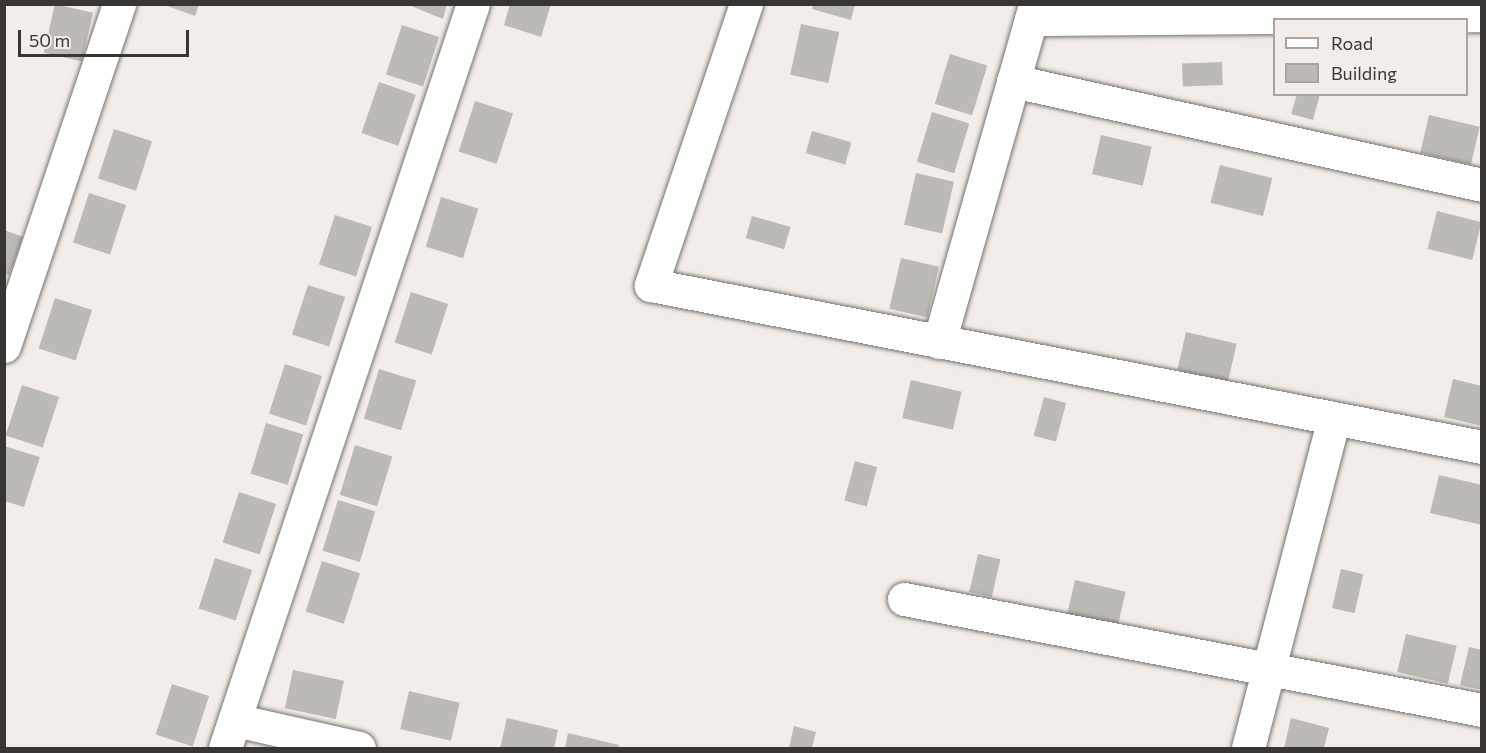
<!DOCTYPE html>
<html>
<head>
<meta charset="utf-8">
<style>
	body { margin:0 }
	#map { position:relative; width:1486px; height:753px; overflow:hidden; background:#f2ede9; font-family:Commissioner,sans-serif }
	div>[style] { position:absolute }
	.building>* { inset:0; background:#bcbab5; transform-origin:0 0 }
	.roads { filter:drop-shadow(0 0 2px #76726e) drop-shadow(0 0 2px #76726e) }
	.minor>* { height:33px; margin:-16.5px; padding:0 16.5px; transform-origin:16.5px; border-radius:16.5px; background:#fff }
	span { translate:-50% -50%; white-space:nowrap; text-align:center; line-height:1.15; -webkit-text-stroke:4.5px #f2ede9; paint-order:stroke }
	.frame { position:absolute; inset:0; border:6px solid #383635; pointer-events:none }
	.legend { position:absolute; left:1273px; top:18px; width:195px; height:78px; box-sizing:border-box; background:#f2ede9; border:2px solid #a8a4a1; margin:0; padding:8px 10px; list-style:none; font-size:18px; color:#383635 }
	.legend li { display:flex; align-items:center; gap:12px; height:30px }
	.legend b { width:30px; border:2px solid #a8a4a1 }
	.scale { position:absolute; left:18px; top:30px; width:171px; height:27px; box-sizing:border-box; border:3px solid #383635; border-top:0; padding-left:8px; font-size:18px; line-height:21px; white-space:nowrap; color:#383635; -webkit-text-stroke:4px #f2ede9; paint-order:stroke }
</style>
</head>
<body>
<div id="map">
	<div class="building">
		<i style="left:55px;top:4px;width:39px;height:50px;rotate:13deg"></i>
		<i style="clip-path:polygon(162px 4px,199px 4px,195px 16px)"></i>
		<i style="clip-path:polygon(406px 4px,447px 4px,443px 19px)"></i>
		<i style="clip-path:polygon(510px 4px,551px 4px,541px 37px,504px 25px)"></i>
		<i style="clip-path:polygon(813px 5px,855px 5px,851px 20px,812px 9px)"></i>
		<i style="left:801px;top:24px;width:39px;height:52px;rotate:12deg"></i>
		<i style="left:402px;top:25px;width:39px;height:52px;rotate:18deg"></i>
		<i style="left:950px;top:54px;width:39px;height:52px;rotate:17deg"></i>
		<i style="left:1222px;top:62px;width:23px;height:40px;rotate:88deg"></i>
		<i style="left:379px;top:82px;width:39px;height:54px;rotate:19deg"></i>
		<i style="clip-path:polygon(1297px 94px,1320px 94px,1313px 120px,1291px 114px)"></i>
		<i style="left:475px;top:101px;width:40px;height:53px;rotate:18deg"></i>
		<i style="left:932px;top:112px;width:39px;height:52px;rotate:17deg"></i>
		<i style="left:1429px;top:115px;width:52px;height:39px;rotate:13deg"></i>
		<i style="left:114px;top:129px;width:40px;height:52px;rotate:18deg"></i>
		<i style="left:812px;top:131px;width:41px;height:23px;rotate:16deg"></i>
		<i style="left:1101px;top:135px;width:52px;height:40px;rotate:13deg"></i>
		<i style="left:1220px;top:165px;width:54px;height:39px;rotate:14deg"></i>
		<i style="left:916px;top:173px;width:39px;height:53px;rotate:13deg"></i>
		<i style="left:89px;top:193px;width:39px;height:52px;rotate:18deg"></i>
		<i style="left:441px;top:197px;width:39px;height:52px;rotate:17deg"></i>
		<i style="left:1437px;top:211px;width:46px;height:39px;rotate:14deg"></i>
		<i style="left:335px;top:215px;width:39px;height:52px;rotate:18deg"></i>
		<i style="left:752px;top:216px;width:40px;height:23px;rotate:16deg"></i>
		<i style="clip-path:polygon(4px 230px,23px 237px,9px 275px,4px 274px)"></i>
		<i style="left:901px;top:258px;width:39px;height:52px;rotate:13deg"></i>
		<i style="left:308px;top:285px;width:39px;height:52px;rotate:18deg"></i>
		<i style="left:411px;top:292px;width:39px;height:53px;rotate:18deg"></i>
		<i style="left:55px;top:298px;width:39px;height:53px;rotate:18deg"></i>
		<i style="left:1186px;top:332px;width:52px;height:39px;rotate:13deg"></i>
		<i style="left:285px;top:364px;width:39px;height:52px;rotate:18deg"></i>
		<i style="left:379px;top:369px;width:39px;height:52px;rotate:17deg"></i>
		<i style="clip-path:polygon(1453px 379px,1482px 386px,1482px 426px,1444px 417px)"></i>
		<i style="left:911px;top:380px;width:52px;height:39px;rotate:13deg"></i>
		<i style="left:22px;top:385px;width:39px;height:53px;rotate:18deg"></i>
		<i style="left:1044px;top:397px;width:23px;height:40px;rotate:15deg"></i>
		<i style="left:266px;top:423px;width:39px;height:53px;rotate:17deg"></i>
		<i style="left:355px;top:445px;width:39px;height:52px;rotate:17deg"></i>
		<i style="clip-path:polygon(4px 446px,40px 457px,24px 507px,4px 501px)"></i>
		<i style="left:855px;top:461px;width:23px;height:41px;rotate:15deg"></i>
		<i style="clip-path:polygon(1439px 475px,1482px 485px,1482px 525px,1430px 513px)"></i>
		<i style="left:239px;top:492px;width:39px;height:53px;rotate:18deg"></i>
		<i style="left:338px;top:500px;width:39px;height:53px;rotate:17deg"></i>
		<i style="left:978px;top:554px;width:23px;height:39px;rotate:13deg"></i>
		<i style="left:215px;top:558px;width:39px;height:53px;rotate:18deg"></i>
		<i style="left:322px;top:561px;width:40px;height:53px;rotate:18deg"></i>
		<i style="left:1341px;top:569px;width:23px;height:40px;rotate:13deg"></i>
		<i style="left:1075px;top:580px;width:52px;height:39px;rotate:13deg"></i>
		<i style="left:1406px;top:634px;width:52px;height:39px;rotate:13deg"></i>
		<i style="clip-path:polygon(1469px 647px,1482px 650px,1482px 690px,1460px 685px)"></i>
		<i style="left:293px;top:670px;width:52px;height:39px;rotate:12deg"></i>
		<i style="left:172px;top:684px;width:39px;height:53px;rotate:18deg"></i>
		<i style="left:409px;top:691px;width:52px;height:39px;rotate:13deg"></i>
		<i style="clip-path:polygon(507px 718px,558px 730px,554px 748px,500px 748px)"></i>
		<i style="clip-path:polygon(1291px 718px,1329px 728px,1324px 748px,1284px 748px)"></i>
		<i style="clip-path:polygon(794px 726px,816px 732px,812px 748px,789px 748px)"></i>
		<i style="clip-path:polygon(568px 733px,619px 745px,619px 748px,565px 748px)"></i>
	</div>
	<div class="roads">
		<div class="minor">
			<i style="left:746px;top:4px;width:297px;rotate:108.7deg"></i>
			<i style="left:651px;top:285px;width:847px;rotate:11.03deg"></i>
			<i style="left:1031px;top:19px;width:451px;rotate:-0.5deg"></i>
			<i style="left:1013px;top:81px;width:480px;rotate:12.5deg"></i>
			<i style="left:939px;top:342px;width:351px;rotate:-74.1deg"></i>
			<i style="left:4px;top:346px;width:361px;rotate:-71.4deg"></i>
			<i style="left:904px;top:599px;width:589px;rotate:10.87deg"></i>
			<i style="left:235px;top:720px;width:127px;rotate:12.7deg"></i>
			<i style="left:225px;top:748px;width:784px;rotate:-71.57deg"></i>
			<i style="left:1248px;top:748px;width:340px;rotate:-75.4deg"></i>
		</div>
	</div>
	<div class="frame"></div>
	<ul class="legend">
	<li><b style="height:8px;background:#fff"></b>Road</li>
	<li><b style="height:16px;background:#bcbab5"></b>Building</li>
	</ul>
	<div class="scale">50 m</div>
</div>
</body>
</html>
